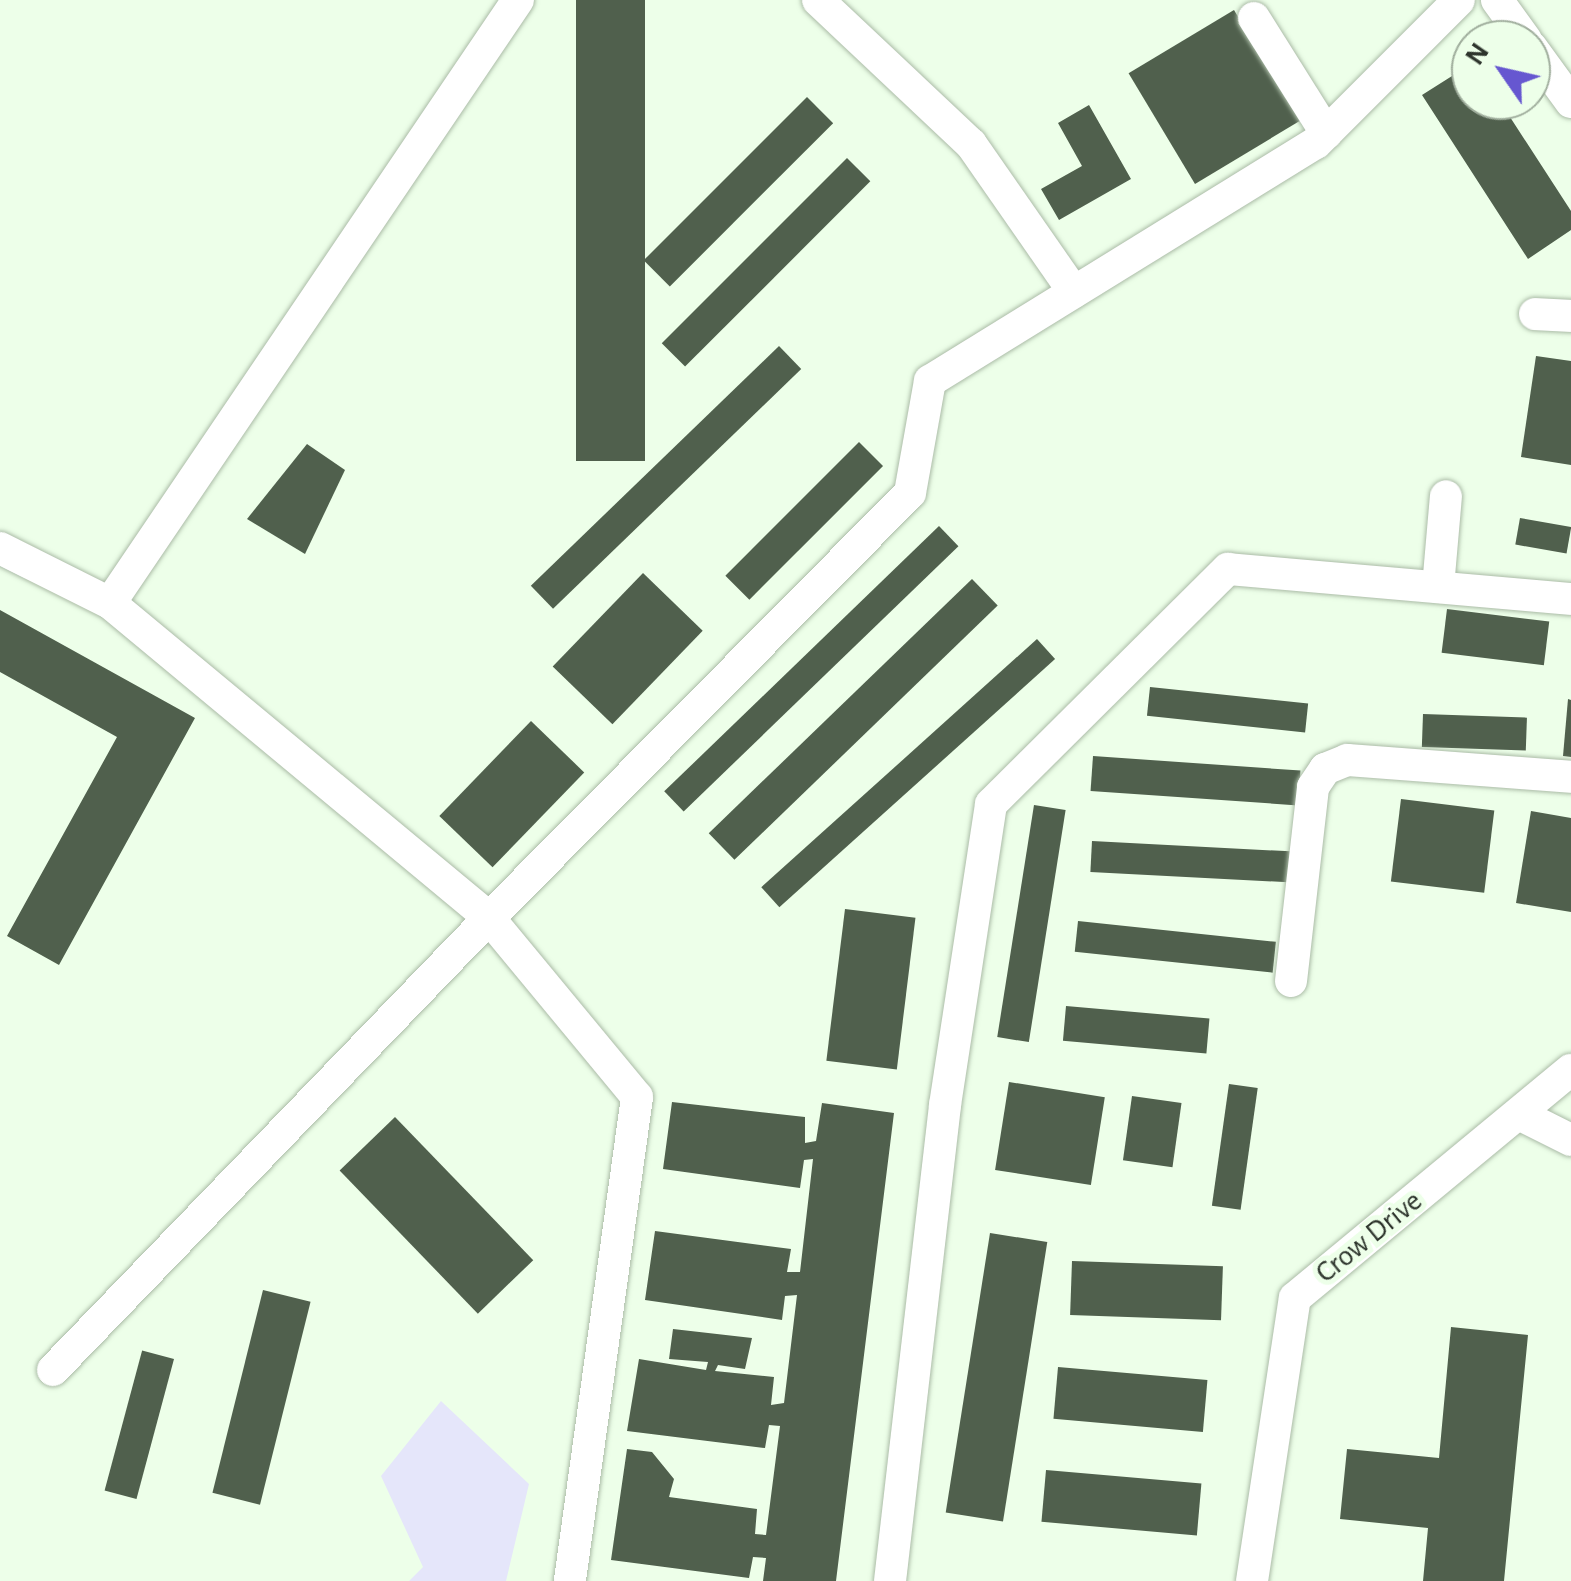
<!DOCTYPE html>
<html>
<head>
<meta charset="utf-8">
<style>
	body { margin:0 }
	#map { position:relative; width:1571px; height:1581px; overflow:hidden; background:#edffe9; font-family:"Alegreya Sans",sans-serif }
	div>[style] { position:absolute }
	.green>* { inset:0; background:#e5e6fa }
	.building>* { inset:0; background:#50604d; transform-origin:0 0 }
	.roads { filter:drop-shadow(0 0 2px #abbca7) drop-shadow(0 0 2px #abbca7) }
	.minor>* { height:32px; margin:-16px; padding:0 16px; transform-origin:16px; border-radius:16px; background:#fff }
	span { translate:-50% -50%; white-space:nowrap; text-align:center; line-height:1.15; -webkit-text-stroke:10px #edffe9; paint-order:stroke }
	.street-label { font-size:30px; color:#2d342c }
	.north { position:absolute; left:1451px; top:20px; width:100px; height:100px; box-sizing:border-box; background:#edffe9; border:2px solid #a0ae9d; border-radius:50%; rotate:304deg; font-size:28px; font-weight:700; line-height:40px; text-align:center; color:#2d342c }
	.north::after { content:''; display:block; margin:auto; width:35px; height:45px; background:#6657d0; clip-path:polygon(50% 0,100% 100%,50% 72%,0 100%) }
</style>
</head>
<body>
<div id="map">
	<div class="green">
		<i style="clip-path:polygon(441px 1401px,529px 1484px,506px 1581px,409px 1581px,423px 1567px,381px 1476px)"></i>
	</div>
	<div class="building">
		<i style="left:576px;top:0;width:69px;height:461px"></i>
		<i style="left:1234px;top:10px;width:129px;height:123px;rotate:59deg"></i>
		<i style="clip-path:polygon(1471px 64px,1471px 100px,1499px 100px,1571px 211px,1571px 230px,1528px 259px,1422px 95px)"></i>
		<i style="left:807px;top:97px;width:37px;height:231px;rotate:45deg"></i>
		<i style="clip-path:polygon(1089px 105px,1131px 179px,1059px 220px,1041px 189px,1082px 166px,1058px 123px)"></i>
		<i style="left:847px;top:158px;width:33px;height:262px;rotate:45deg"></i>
		<i style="left:779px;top:346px;width:32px;height:345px;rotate:46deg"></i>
		<i style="clip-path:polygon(1536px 356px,1571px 361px,1571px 465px,1521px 457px)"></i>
		<i style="left:859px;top:442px;width:34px;height:189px;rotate:45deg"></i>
		<i style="clip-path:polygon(307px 444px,345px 470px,305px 554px,247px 519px)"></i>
		<i style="left:1520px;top:518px;width:52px;height:27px;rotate:10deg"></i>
		<i style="left:939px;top:526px;width:28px;height:382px;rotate:46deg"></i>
		<i style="left:643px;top:573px;width:83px;height:130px;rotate:44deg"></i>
		<i style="left:972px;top:579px;width:37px;height:366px;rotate:46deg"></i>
		<i style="left:1447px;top:609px;width:103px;height:44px;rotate:7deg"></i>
		<i style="clip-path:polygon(0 610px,195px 718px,59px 965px,7px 936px,117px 737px,0 672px)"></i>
		<i style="left:1037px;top:639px;width:27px;height:371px;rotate:48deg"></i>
		<i style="left:1150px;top:687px;width:159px;height:29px;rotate:6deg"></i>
		<i style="clip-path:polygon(1568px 699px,1571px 700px,1571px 757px,1563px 756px)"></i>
		<i style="left:1423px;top:714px;width:104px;height:33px;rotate:2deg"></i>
		<i style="left:531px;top:721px;width:74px;height:132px;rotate:44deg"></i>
		<i style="left:1093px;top:756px;width:208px;height:35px;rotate:4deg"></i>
		<i style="left:1401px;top:799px;width:94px;height:83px;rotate:7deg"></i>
		<i style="left:1034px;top:805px;width:32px;height:235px;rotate:9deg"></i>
		<i style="clip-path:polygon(1531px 811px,1571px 818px,1571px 912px,1516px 903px)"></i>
		<i style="left:1092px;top:841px;width:203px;height:31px;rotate:3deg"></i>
		<i style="left:845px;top:909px;width:71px;height:153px;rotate:7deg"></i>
		<i style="left:1078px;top:921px;width:199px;height:31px;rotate:6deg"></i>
		<i style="left:1066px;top:1006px;width:144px;height:35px;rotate:5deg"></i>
		<i style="left:1009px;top:1082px;width:97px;height:89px;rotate:9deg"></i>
		<i style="left:1229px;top:1084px;width:29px;height:123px;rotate:8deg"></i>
		<i style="left:1132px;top:1096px;width:50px;height:65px;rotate:8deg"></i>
		<i style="clip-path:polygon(672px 1102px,805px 1117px,805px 1143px,816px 1141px,822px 1103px,894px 1113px,836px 1581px,763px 1581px,766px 1558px,753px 1557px,749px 1578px,611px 1560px,627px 1449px,652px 1452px,674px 1479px,669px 1497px,757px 1509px,755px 1534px,766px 1535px,780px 1426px,769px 1425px,765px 1448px,627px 1431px,639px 1359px,706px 1370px,708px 1362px,669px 1359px,673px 1329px,752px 1338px,745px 1369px,718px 1365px,715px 1371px,774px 1377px,771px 1405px,784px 1403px,797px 1295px,785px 1296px,782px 1320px,645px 1300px,655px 1231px,791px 1249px,787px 1272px,800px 1272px,813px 1159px,804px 1160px,800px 1188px,663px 1169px)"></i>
		<i style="left:395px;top:1117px;width:199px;height:77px;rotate:46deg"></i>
		<i style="left:990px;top:1233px;width:58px;height:283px;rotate:9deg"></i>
		<i style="left:1072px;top:1261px;width:151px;height:54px;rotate:2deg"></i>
		<i style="left:263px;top:1290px;width:49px;height:209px;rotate:14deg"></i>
		<i style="clip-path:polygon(1451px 1327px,1528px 1335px,1504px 1581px,1423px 1581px,1428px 1528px,1340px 1519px,1347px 1449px,1439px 1458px)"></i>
		<i style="left:174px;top:1359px;width:145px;height:33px;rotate:105deg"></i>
		<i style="left:1058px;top:1367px;width:150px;height:52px;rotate:5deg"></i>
		<i style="left:1046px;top:1470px;width:156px;height:52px;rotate:5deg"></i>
	</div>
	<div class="roads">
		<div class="minor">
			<i style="left:818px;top:0;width:210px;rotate:43.3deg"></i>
			<i style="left:971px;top:144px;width:180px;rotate:55.2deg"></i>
			<i style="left:1497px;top:0;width:49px;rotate:54.1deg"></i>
			<i style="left:1254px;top:18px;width:136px;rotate:57.9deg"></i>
			<i style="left:1531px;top:47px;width:68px;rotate:54deg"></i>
			<i style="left:1535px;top:314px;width:36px;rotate:3deg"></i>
			<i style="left:0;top:548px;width:123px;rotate:26.6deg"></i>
			<i style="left:110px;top:603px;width:493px;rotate:39.7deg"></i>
			<i style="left:489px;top:918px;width:232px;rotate:50.4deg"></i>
			<i style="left:637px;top:1097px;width:489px;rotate:97.9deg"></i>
			<i style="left:1438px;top:587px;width:91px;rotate:-85deg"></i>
			<i style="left:110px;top:603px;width:728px;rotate:-55.92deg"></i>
			<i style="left:1291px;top:981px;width:195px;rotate:-83.5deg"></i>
			<i style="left:1313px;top:787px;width:22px;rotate:-56deg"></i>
			<i style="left:1325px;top:769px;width:24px;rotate:-22deg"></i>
			<i style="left:1347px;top:760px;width:225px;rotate:4.3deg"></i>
			<i style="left:1519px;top:1114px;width:58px;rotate:26.6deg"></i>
			<i style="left:53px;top:1370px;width:628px;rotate:-46.03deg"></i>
			<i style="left:489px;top:918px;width:598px;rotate:-45.27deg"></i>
			<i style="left:910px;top:493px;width:114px;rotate:-79.9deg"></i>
			<i style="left:930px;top:381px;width:453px;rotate:-31.7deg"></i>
			<i style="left:1316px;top:143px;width:202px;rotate:-45deg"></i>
			<i style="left:890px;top:1581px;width:479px;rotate:-83.4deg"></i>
			<i style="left:945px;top:1105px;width:304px;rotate:-81.3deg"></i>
			<i style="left:991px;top:804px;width:334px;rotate:-44.8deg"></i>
			<i style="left:1228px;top:569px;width:344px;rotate:5deg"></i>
			<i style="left:1252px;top:1581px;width:286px;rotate:-81.4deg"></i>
			<i style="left:1295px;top:1298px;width:358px;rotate:-39.6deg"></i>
		</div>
	</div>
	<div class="street-label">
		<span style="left:1369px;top:1237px;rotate:-39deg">Crow Drive</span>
	</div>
	<div class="north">N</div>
</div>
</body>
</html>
